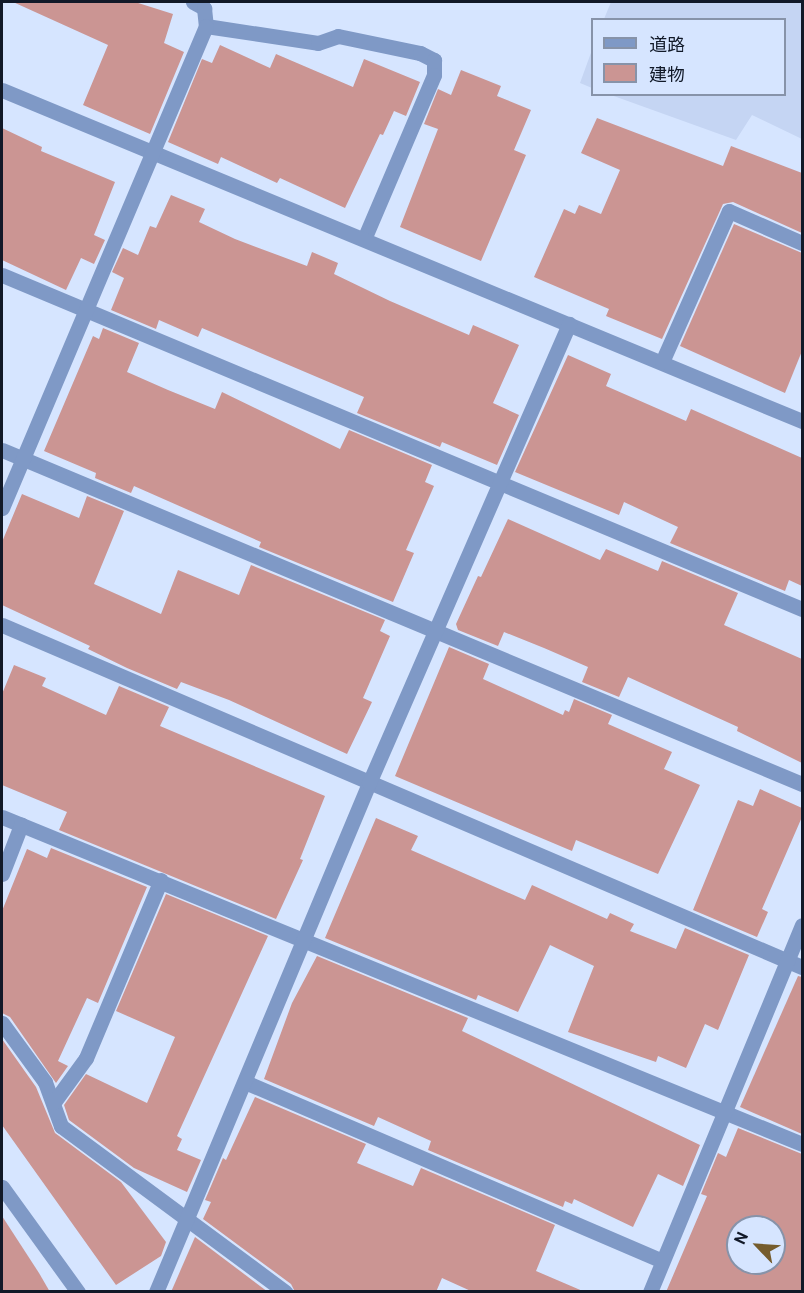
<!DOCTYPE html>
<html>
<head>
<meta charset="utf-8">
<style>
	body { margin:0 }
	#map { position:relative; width:804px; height:1293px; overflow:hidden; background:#d6e5ff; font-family:Roboto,"Noto Sans JP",sans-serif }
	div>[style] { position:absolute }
	.built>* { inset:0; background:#c5d5f3 }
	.building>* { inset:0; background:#cb9593 }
	.minor>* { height:15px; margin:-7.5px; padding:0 7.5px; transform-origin:7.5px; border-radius:7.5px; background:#7f99c6 }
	span { translate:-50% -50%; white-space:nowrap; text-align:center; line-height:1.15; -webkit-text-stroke:6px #d6e5ff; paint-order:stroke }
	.frame { position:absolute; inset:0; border:3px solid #111928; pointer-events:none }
	.legend { position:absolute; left:591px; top:18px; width:195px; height:78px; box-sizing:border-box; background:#d6e5ff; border:2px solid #8793a9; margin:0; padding:8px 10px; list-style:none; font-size:18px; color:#111928 }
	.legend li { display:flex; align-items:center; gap:12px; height:30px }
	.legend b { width:30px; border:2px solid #8793a9 }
	.north { position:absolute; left:726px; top:1215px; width:60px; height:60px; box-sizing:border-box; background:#d6e5ff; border:2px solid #8793a9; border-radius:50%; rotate:295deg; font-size:16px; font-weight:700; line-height:24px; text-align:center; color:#111928 }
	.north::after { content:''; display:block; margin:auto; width:21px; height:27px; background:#755c2d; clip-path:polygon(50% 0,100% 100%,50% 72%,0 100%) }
</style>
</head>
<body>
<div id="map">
	<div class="built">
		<i style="clip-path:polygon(611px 2px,802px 2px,802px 139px,752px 115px,736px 140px,611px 95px,784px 94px,784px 20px,604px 19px)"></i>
		<i style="clip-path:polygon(592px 50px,592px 88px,580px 83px)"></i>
	</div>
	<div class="building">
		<i style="clip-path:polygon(13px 2px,135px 2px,173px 14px,164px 43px,184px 52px,150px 134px,83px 105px,108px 45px)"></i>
		<i style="clip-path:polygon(220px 45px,270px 68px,276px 54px,353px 87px,364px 59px,420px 82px,406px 116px,394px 111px,383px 135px,380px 134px,345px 208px,280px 178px,277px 183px,221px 157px,218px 164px,168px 142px,202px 59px,212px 63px)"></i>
		<i style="clip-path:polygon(461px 70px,501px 86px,497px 96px,531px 110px,514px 150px,526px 155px,481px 261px,400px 227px,438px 129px,424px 124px,438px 89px,451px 95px)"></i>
		<i style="clip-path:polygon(597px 118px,723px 166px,731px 146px,802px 173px,802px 233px,733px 202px,723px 204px,662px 339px,606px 316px,609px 309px,534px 277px,564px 209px,575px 214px,579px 205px,601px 214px,620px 170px,581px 153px)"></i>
		<i style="clip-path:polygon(2px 128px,42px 147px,41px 151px,115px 182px,94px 235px,105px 240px,94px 264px,81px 258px,66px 290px,2px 260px)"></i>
		<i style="clip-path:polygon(171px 195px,205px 209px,199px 222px,235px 239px,307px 266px,312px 252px,338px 263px,334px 274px,390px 301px,469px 335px,473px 325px,519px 345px,493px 403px,519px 415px,497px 465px,442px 442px,440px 447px,357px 413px,364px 397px,202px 328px,198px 337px,159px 320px,156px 329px,111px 310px,124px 278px,112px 272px,123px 248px,138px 255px,150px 226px,156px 228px)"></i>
		<i style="clip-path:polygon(734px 224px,802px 253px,802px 351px,785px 393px,680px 346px)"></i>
		<i style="clip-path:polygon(103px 328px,139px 343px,127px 372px,168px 390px,215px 409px,222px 392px,340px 449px,349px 430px,432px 465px,425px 482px,434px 486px,406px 550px,414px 553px,393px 602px,259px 547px,261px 542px,134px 486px,131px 493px,95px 478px,96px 473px,44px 451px,93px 336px,99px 339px)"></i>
		<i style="clip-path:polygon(568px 355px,611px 374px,606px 386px,686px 421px,691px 409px,802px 458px,802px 586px,789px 580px,785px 591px,670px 543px,678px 527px,624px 502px,619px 515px,515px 472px)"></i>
		<i style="clip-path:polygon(22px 494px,79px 518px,87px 496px,124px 511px,94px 584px,161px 614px,178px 570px,239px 595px,251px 565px,385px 620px,380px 631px,390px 636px,363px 698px,372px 702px,347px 754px,229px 700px,181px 682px,177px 689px,127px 668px,88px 649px,90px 646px,2px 605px,2px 542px)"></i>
		<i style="clip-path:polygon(508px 519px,600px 560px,606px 549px,658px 571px,662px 561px,738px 593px,724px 625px,802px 659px,802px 763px,737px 731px,738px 727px,628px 677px,619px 697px,582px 682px,588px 667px,544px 648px,504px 632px,498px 646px,458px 630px,456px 624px,478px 576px,481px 577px)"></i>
		<i style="clip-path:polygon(449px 647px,489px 664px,483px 679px,563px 715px,565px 710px,569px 712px,574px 699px,612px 715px,608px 724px,672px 752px,664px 769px,700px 785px,658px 874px,576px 840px,572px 851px,395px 776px)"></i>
		<i style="clip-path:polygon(14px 665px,46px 678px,42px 686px,106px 715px,119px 686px,169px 707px,160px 726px,325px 796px,300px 859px,303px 860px,276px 919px,59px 830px,67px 812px,2px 785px,2px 694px)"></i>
		<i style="clip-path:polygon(760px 789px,802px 808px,802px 817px,762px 909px,768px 912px,757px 937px,693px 910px,738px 800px,753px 806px)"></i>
		<i style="clip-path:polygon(376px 818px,418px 836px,411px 850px,525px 900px,532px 885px,607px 919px,610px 913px,634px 924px,630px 931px,676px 949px,685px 928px,749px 955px,718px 1030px,705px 1024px,686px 1068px,658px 1056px,656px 1062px,568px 1032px,594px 966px,550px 945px,518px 1012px,478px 995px,476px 1000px,325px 938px)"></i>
		<i style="clip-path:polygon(51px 848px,147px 887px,98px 1003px,87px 998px,58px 1061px,68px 1066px,56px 1083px,10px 1017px,2px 1013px,2px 911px,27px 849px,47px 858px)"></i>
		<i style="clip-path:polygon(166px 894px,268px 936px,177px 1136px,182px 1139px,177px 1150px,201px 1160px,187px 1192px,134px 1168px,69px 1120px,64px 1105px,86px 1074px,147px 1103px,175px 1037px,116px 1011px)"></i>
		<i style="clip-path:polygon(317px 956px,468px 1018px,462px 1031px,700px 1145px,683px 1186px,658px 1174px,633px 1227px,574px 1199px,572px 1204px,565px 1201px,563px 1207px,428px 1150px,431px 1141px,378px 1117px,374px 1126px,264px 1079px,292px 1003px)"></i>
		<i style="clip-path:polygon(798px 976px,802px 977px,802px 1134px,740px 1107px)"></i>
		<i style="clip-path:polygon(2px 1039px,36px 1087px,55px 1133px,121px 1182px,166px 1242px,161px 1256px,116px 1285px,2px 1125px)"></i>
		<i style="clip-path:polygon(255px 1097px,366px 1144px,357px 1163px,413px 1186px,421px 1168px,555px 1225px,536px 1271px,585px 1292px,473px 1292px,442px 1278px,436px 1292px,295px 1292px,291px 1284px,203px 1219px,211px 1202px,205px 1200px,223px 1158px,226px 1160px)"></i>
		<i style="clip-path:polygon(evenodd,738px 1128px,802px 1154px,802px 1292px,666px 1292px,707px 1196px,701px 1194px,718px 1153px,726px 1157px,738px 1128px,738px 1227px,774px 1227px,774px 1263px,738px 1263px,738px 1227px)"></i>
		<i style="clip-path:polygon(2px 1216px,39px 1273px,50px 1292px,2px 1292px)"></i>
		<i style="clip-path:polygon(195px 1237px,268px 1292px,171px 1292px)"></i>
	</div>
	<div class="minor">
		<i style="left:193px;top:2px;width:13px;rotate:29deg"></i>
		<i style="left:204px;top:8px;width:18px;rotate:84deg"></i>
		<i style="left:206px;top:26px;width:113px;rotate:8.6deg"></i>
		<i style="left:318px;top:43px;width:21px;rotate:-19deg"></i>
		<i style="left:338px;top:36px;width:84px;rotate:11.7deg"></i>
		<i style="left:420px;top:53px;width:16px;rotate:27deg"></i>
		<i style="left:434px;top:60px;width:15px;rotate:90deg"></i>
		<i style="left:434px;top:75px;width:178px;rotate:113.1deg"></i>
		<i style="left:2px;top:90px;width:866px;rotate:22.48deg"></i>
		<i style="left:2px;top:275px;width:867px;rotate:22.66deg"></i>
		<i style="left:662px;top:362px;width:165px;rotate:-66.1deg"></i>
		<i style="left:729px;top:211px;width:80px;rotate:23.7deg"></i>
		<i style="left:2px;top:450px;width:867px;rotate:22.66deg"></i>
		<i style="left:2px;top:508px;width:523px;rotate:-67.06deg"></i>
		<i style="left:2px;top:625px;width:870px;rotate:23.15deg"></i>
		<i style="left:2px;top:817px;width:864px;rotate:22.23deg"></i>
		<i style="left:2px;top:874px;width:53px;rotate:-68.8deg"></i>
		<i style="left:2px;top:1023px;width:73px;rotate:53.9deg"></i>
		<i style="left:45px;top:1082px;width:47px;rotate:70deg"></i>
		<i style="left:61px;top:1126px;width:279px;rotate:36.5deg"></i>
		<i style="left:245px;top:1082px;width:452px;rotate:23.2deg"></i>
		<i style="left:54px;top:1102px;width:54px;rotate:-54deg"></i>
		<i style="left:86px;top:1058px;width:193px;rotate:-67.2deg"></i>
		<i style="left:2px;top:1187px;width:130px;rotate:54.1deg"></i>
		<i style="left:156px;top:1292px;width:552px;rotate:-67.29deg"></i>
		<i style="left:369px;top:783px;width:501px;rotate:-66.46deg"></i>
		<i style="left:650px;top:1292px;width:397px;rotate:-67.5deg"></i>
	</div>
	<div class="frame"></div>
	<ul class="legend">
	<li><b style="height:8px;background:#7f99c6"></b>道路</li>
	<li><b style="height:16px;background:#cb9593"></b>建物</li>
	</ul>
	<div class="north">N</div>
</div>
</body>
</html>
